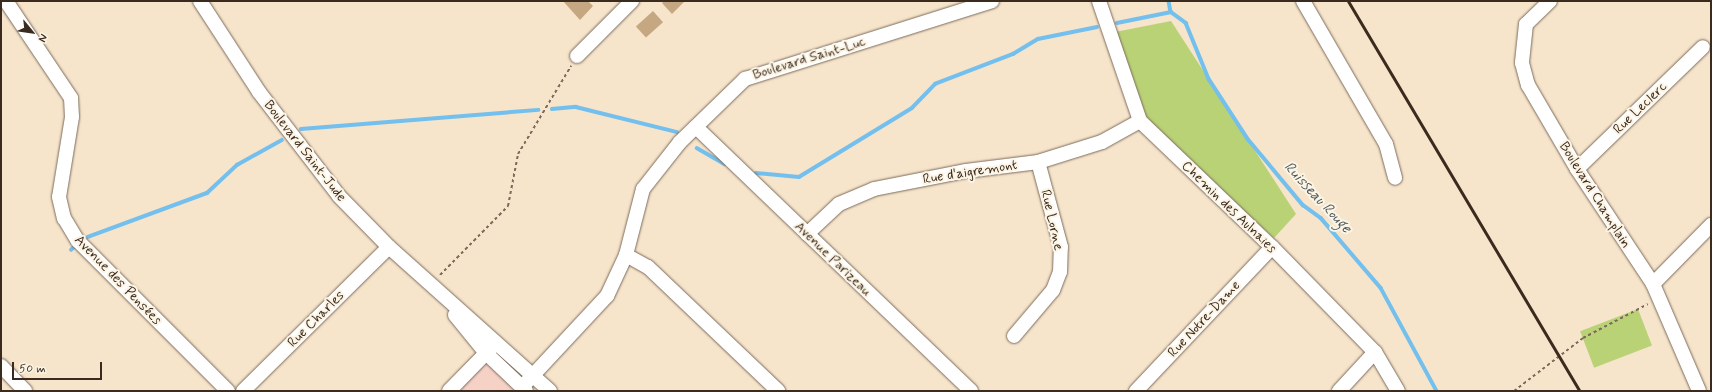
<!DOCTYPE html>
<html>
<head>
<meta charset="utf-8">
<style>
	body { margin:0 }
	#map { position:relative; width:1712px; height:392px; overflow:hidden; background:#f6e4cb; font-family:Mynerve,sans-serif }
	div>[style] { position:absolute }
	.built>* { inset:0; background:#f6d1c6 }
	.green>* { inset:0; background:#bad276; transform-origin:0 0 }
	.stream>* { height:3.5px; margin:-1.75px; padding:0 1.75px; transform-origin:1.75px; border-radius:1.75px; background:#73bfed }
	.building>* { inset:0; background:#c5a781; transform-origin:0 0 }
	.path>* { height:2px; margin-top:-1px; transform-origin:0; background:repeating-linear-gradient(90deg,#7c6b5b 0 3px,transparent 0 6px) }
	.roads { filter:drop-shadow(0 0 1px #7c6b5b) drop-shadow(0 0 1px #7c6b5b) }
	.minor>* { height:14px; margin:-7px; padding:0 7px; transform-origin:7px; border-radius:7px; background:#fff }
	.rail>* { height:3px; margin:-1.5px; padding:0 1.5px; transform-origin:1.5px; border-radius:1.5px; background:#3b2a1e }
	span { translate:-50% -50%; white-space:nowrap; text-align:center; line-height:1.15; -webkit-text-stroke:4px #fcf5e5; paint-order:stroke }
	.street-label { font-size:14px; color:#3b2a1e }
	.water-label { font-size:15px; color:#4c575c; font-style:italic }
	.frame { position:absolute; inset:0; border:2px solid #3b2a1e; pointer-events:none }
	.north { position:absolute; left:12px; top:12px; width:40px; height:40px; -webkit-text-stroke:3px #fcf5e5; paint-order:stroke; rotate:119deg; font-size:11px; font-weight:700; line-height:16px; text-align:center; color:#3b2a1e }
	.north::after { content:''; display:block; margin:auto; width:14px; height:18px; background:#3b2a1e; clip-path:polygon(50% 0,100% 100%,50% 72%,0 100%) }
	.scale { position:absolute; left:12px; top:362px; width:90px; height:18px; box-sizing:border-box; border:2px solid #3b2a1e; border-top:0; padding-left:5px; font-size:12px; line-height:14px; white-space:nowrap; color:#3b2a1e; -webkit-text-stroke:3px #fcf5e5; paint-order:stroke }
</style>
</head>
<body>
<div id="map">
	<div class="built">
		<i style="clip-path:polygon(485px 356px,522px 391px,452px 391px)"></i>
	</div>
	<div class="green">
		<i style="clip-path:polygon(1171px 21px,1296px 214px,1274px 238px,1140px 121px,1110px 33px)"></i>
		<i style="left:1638px;top:309px;width:39px;height:62px;rotate:69deg"></i>
	</div>
	<div class="stream">
		<i style="left:1169px;top:1px;width:11px;rotate:80deg"></i>
		<i style="left:1171px;top:12px;width:19px;rotate:36deg"></i>
		<i style="left:1186px;top:23px;width:61px;rotate:67.7deg"></i>
		<i style="left:1209px;top:79px;width:72px;rotate:57deg"></i>
		<i style="left:1248px;top:139px;width:86px;rotate:50.2deg"></i>
		<i style="left:1303px;top:205px;width:22px;rotate:36deg"></i>
		<i style="left:1321px;top:218px;width:92px;rotate:49.4deg"></i>
		<i style="left:1381px;top:288px;width:117px;rotate:61.5deg"></i>
		<i style="left:1117px;top:23px;width:55px;rotate:-11.5deg"></i>
		<i style="left:552px;top:109px;width:24px;rotate:-5deg"></i>
		<i style="left:576px;top:107px;width:104px;rotate:13.9deg"></i>
		<i style="left:301px;top:129px;width:238px;rotate:-4.6deg"></i>
		<i style="left:697px;top:148px;width:32px;rotate:30deg"></i>
		<i style="left:756px;top:173px;width:43px;rotate:5.3deg"></i>
		<i style="left:799px;top:177px;width:132px;rotate:-31.4deg"></i>
		<i style="left:912px;top:108px;width:33px;rotate:-46deg"></i>
		<i style="left:935px;top:84px;width:84px;rotate:-21deg"></i>
		<i style="left:1013px;top:54px;width:29px;rotate:-31deg"></i>
		<i style="left:1038px;top:39px;width:60px;rotate:-11.5deg"></i>
		<i style="left:88px;top:237px;width:127px;rotate:-20.3deg"></i>
		<i style="left:207px;top:193px;width:41px;rotate:-43deg"></i>
		<i style="left:237px;top:165px;width:51px;rotate:-29.1deg"></i>
		<i style="left:71px;top:250px;width:8px;rotate:-45deg"></i>
	</div>
	<div class="building">
		<i style="clip-path:polygon(563px 1px,588px 1px,593px 6px,580px 20px)"></i>
		<i style="clip-path:polygon(664px 1px,685px 1px,672px 14px,662px 3px)"></i>
		<i style="left:653px;top:11px;width:15px;height:23px;rotate:48deg"></i>
	</div>
	<div class="path">
		<i style="left:440px;top:275px;width:97px;rotate:-45.4deg"></i>
		<i style="left:508px;top:206px;width:53px;rotate:-79.1deg"></i>
		<i style="left:518px;top:154px;width:103px;rotate:-58.9deg"></i>
		<i style="left:1514px;top:391px;width:87px;rotate:-37.5deg"></i>
		<i style="left:1583px;top:338px;width:73px;rotate:-27.6deg"></i>
	</div>
	<div class="roads">
		<div class="minor">
			<i style="left:6px;top:1px;width:117px;rotate:56.2deg"></i>
			<i style="left:71px;top:98px;width:19px;rotate:87deg"></i>
			<i style="left:72px;top:117px;width:81px;rotate:99.2deg"></i>
			<i style="left:59px;top:197px;width:22px;rotate:77deg"></i>
			<i style="left:64px;top:218px;width:27px;rotate:59deg"></i>
			<i style="left:78px;top:241px;width:212px;rotate:45deg"></i>
			<i style="left:200px;top:1px;width:108px;rotate:57deg"></i>
			<i style="left:259px;top:92px;width:131px;rotate:52.4deg"></i>
			<i style="left:339px;top:196px;width:71px;rotate:45.6deg"></i>
			<i style="left:389px;top:247px;width:216px;rotate:41.8deg"></i>
			<i style="left:1099px;top:1px;width:127px;rotate:71.1deg"></i>
			<i style="left:1140px;top:121px;width:182px;rotate:43.7deg"></i>
			<i style="left:1272px;top:247px;width:147px;rotate:45.6deg"></i>
			<i style="left:1375px;top:352px;width:45px;rotate:59.5deg"></i>
			<i style="left:1303px;top:1px;width:165px;rotate:59.9deg"></i>
			<i style="left:1386px;top:144px;width:35px;rotate:75deg"></i>
			<i style="left:1550px;top:1px;width:33px;rotate:136deg"></i>
			<i style="left:1526px;top:24px;width:39px;rotate:96deg"></i>
			<i style="left:1522px;top:63px;width:23px;rotate:75deg"></i>
			<i style="left:1528px;top:85px;width:97px;rotate:59.7deg"></i>
			<i style="left:1577px;top:169px;width:138px;rotate:56.5deg"></i>
			<i style="left:1653px;top:284px;width:116px;rotate:66.7deg"></i>
			<i style="left:577px;top:56px;width:78px;rotate:-45deg"></i>
			<i style="left:696px;top:127px;width:381px;rotate:43.8deg"></i>
			<i style="left:1577px;top:169px;width:175px;rotate:-44.1deg"></i>
			<i style="left:807px;top:234px;width:44px;rotate:-43.2deg"></i>
			<i style="left:839px;top:204px;width:38px;rotate:-23deg"></i>
			<i style="left:874px;top:189px;width:94px;rotate:-11.1deg"></i>
			<i style="left:966px;top:171px;width:73px;rotate:-7.1deg"></i>
			<i style="left:1038px;top:162px;width:67px;rotate:-17.4deg"></i>
			<i style="left:1102px;top:142px;width:43px;rotate:-28.9deg"></i>
			<i style="left:626px;top:255px;width:25px;rotate:29deg"></i>
			<i style="left:648px;top:267px;width:180px;rotate:43.6deg"></i>
			<i style="left:1653px;top:284px;width:83px;rotate:-45.5deg"></i>
			<i style="left:455px;top:315px;width:49px;rotate:50.8deg"></i>
			<i style="left:486px;top:353px;width:55px;rotate:43.5deg"></i>
			<i style="left:1014px;top:336px;width:60px;rotate:-49.7deg"></i>
			<i style="left:1053px;top:290px;width:19px;rotate:-69deg"></i>
			<i style="left:1060px;top:272px;width:25px;rotate:-88deg"></i>
			<i style="left:1061px;top:247px;width:88px;rotate:-105.1deg"></i>
			<i style="left:1px;top:366px;width:35px;rotate:46deg"></i>
			<i style="left:522px;top:387px;width:125px;rotate:-47deg"></i>
			<i style="left:607px;top:296px;width:45px;rotate:-65.1deg"></i>
			<i style="left:626px;top:255px;width:68px;rotate:-75.6deg"></i>
			<i style="left:643px;top:189px;width:60px;rotate:-51.8deg"></i>
			<i style="left:680px;top:142px;width:91px;rotate:-44.1deg"></i>
			<i style="left:745px;top:79px;width:259px;rotate:-17.5deg"></i>
			<i style="left:243px;top:391px;width:205px;rotate:-44.6deg"></i>
			<i style="left:449px;top:391px;width:62px;rotate:-45.7deg"></i>
			<i style="left:1136px;top:391px;width:198px;rotate:-46.6deg"></i>
			<i style="left:1339px;top:391px;width:53px;rotate:-47.3deg"></i>
		</div>
	</div>
	<div class="rail">
		<i style="left:1348px;top:1px;width:454px;rotate:59.3deg"></i>
	</div>
	<div class="street-label">
		<span style="left:809px;top:58px;rotate:-17deg">Boulevard Saint-Luc</span>
		<span style="left:1640px;top:108px;rotate:-44deg">Rue Leclerc</span>
		<span style="left:305px;top:151px;rotate:52deg">Boulevard Saint-Jude</span>
		<span style="left:970px;top:172px;rotate:-9deg">Rue d'aigremont</span>
		<span style="left:1595px;top:195px;rotate:58deg">Boulevard Champlain</span>
		<span style="left:1229px;top:207px;rotate:44deg">Chemin des Aulnaies</span>
		<span style="left:1052px;top:220px;rotate:77deg">Rue Lorne</span>
		<span style="left:833px;top:259px;rotate:44deg">Avenue Parizeau</span>
		<span style="left:118px;top:280px;rotate:46deg">Avenue des Pensées</span>
		<span style="left:316px;top:319px;rotate:-45deg">Rue Charles</span>
		<span style="left:1204px;top:319px;rotate:-47deg">Rue Notre-Dame</span>
	</div>
	<div class="water-label">
		<span style="left:1317px;top:198px;rotate:47deg">Ruisseau Rouge</span>
	</div>
	<div class="frame"></div>
	<div class="north">N</div>
	<div class="scale">50 m</div>
</div>
</body>
</html>
